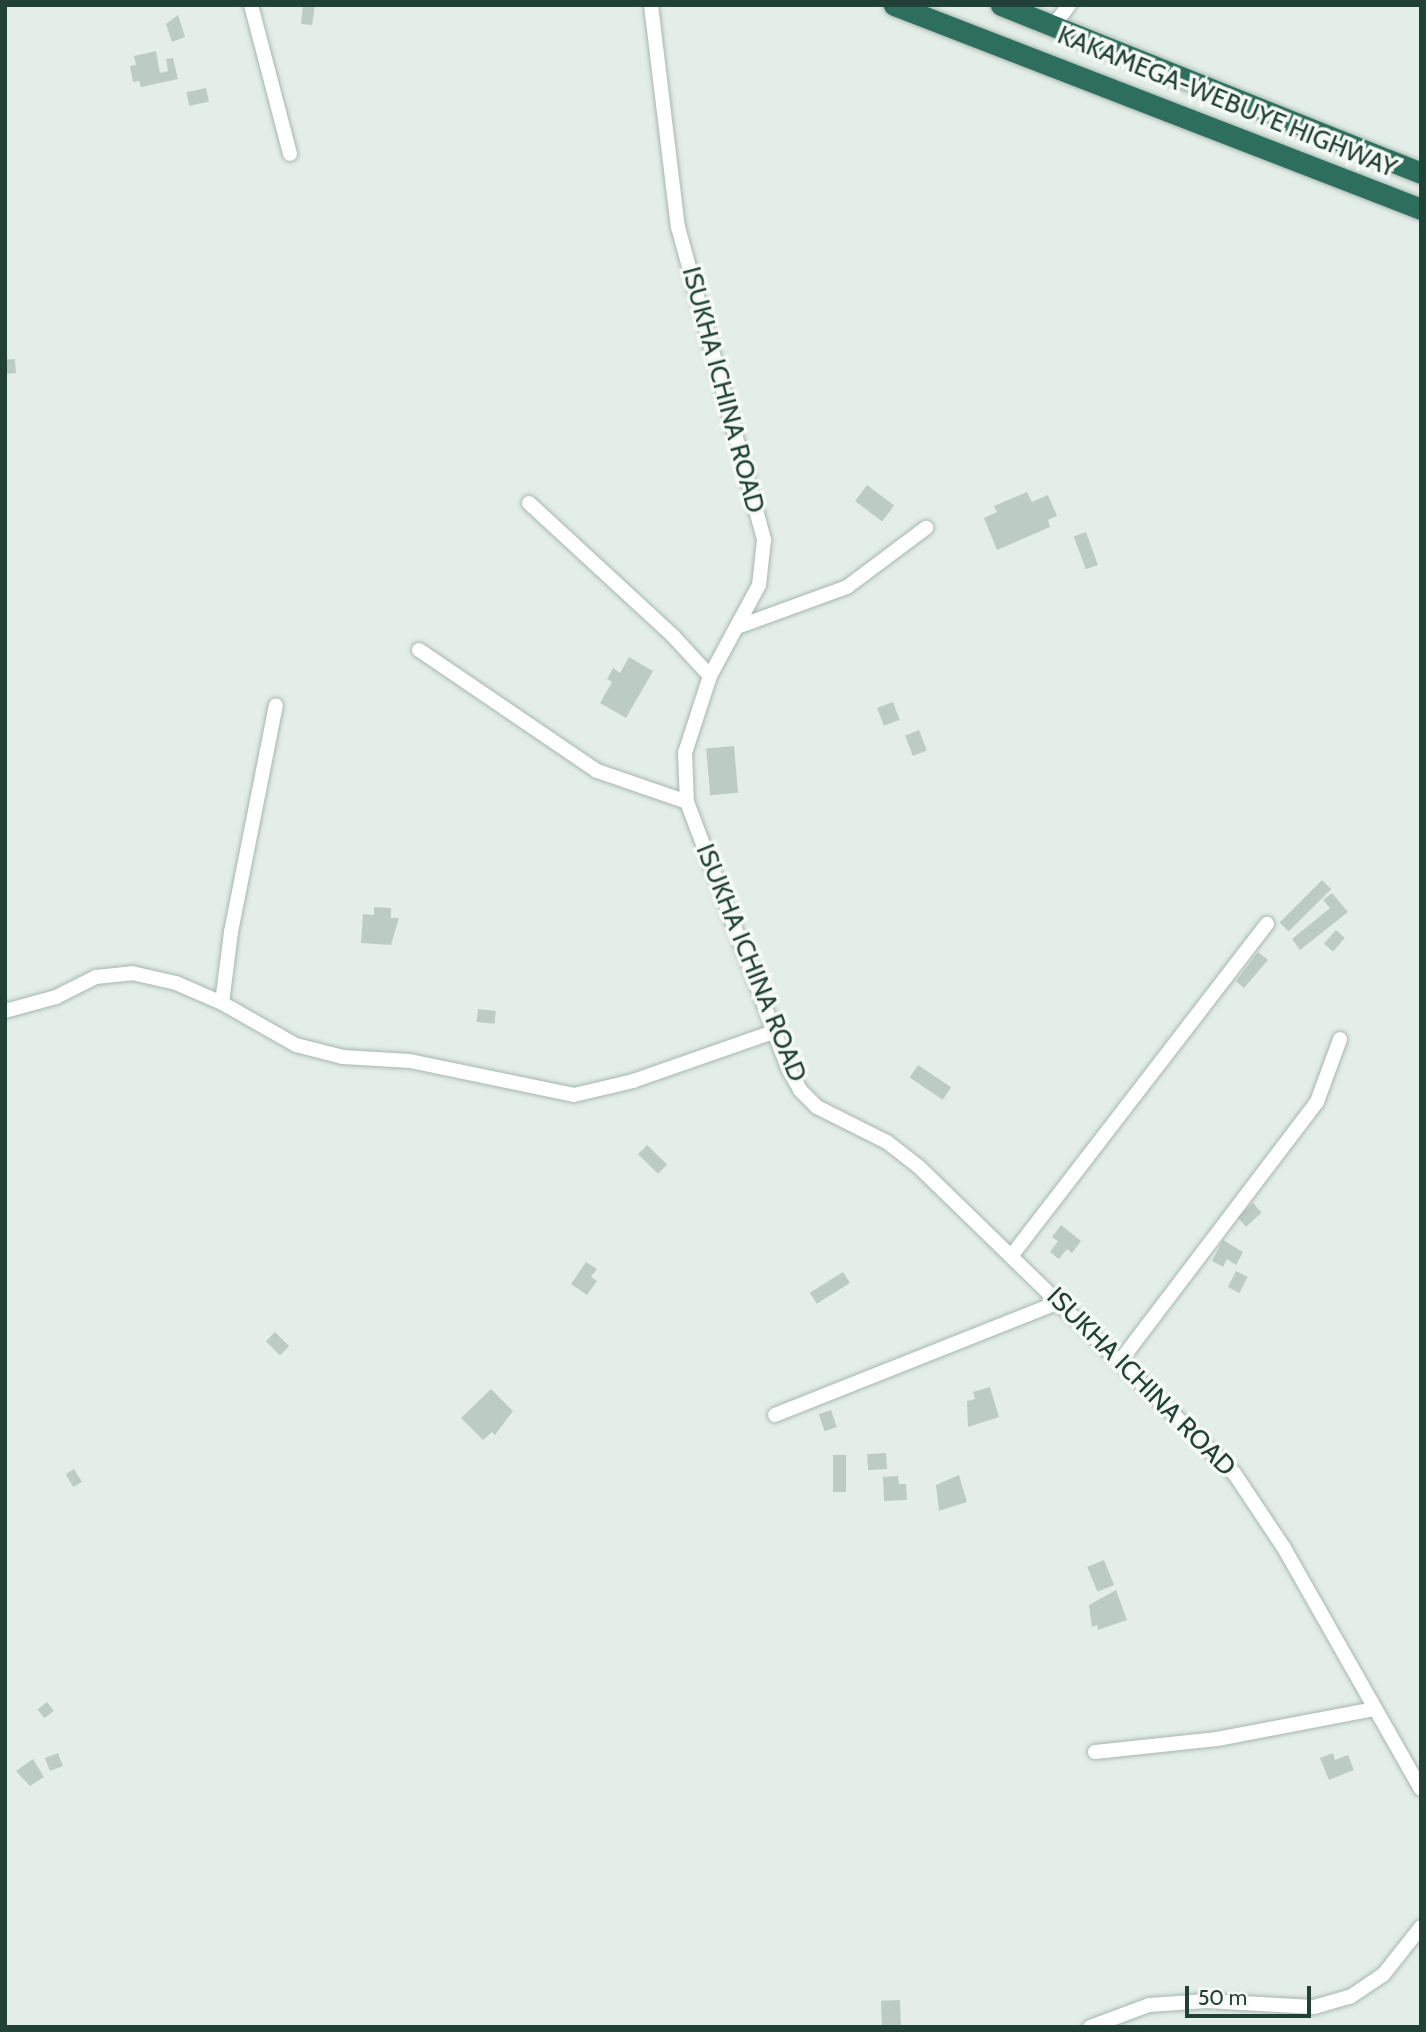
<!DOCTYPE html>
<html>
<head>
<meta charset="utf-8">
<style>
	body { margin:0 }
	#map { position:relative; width:1426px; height:2032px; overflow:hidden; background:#e4eee9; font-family:Cabin,sans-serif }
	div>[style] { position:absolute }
	.building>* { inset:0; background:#bcccc4; transform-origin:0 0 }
	.roads { filter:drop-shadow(0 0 2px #a6b7b0) drop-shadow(0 0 2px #a6b7b0) }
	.street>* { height:14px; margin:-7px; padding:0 7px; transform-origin:7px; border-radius:7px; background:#fff }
	.highway>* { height:21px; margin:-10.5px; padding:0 10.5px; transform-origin:10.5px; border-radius:10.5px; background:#2d6e5c }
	span { translate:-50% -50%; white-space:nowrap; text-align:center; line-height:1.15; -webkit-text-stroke:7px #f5faf7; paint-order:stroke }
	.street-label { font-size:26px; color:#224136 }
	.frame { position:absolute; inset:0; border:7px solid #224136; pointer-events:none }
	.scale { position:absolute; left:1185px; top:1986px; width:126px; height:32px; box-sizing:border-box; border:4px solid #224136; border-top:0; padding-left:9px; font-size:21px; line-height:24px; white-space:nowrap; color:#224136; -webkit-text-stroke:5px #f5faf7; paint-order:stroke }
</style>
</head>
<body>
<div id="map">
	<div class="building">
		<i style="clip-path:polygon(303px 5px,315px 5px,312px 25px,301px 24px)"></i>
		<i style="clip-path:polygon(178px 15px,185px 37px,172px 42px,166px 24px)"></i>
		<i style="clip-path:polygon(156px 51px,160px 73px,168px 71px,166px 59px,173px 58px,178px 79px,141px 87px,139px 81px,133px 82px,130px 66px,136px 65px,134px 56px)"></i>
		<i style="left:206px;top:88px;width:14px;height:20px;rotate:78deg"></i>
		<i style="left:15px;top:359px;width:14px;height:10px;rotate:86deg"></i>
		<i style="left:867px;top:485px;width:34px;height:20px;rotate:37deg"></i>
		<i style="clip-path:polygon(1027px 492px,1032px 502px,1048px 495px,1057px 516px,1048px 520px,1050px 527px,997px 550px,984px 518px,997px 512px,994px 506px)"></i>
		<i style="left:1086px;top:532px;width:35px;height:13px;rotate:70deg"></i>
		<i style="clip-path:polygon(629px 657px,653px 671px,626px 718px,600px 703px,612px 682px,607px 679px,613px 668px,620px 673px)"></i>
		<i style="left:893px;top:702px;width:19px;height:17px;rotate:69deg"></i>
		<i style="left:919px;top:730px;width:22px;height:15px;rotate:69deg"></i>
		<i style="left:734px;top:746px;width:47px;height:28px;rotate:85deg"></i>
		<i style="left:1322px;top:880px;width:13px;height:60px;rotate:45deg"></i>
		<i style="clip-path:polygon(1332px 893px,1348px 912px,1300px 950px,1292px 939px,1330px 908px,1323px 900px)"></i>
		<i style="clip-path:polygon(374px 907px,391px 908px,391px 918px,399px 918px,391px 945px,361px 943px,363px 914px,374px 915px)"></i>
		<i style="left:1336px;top:930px;width:12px;height:18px;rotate:42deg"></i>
		<i style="clip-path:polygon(1258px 952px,1268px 960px,1244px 988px,1236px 981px)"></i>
		<i style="left:478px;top:1009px;width:18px;height:13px;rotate:6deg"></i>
		<i style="left:918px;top:1065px;width:40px;height:15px;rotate:34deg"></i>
		<i style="left:647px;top:1145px;width:28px;height:13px;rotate:44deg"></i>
		<i style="left:1253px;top:1203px;width:13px;height:21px;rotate:48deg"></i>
		<i style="clip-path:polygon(1061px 1225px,1081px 1241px,1072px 1253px,1067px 1249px,1059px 1259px,1050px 1252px,1058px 1241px,1052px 1237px)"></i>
		<i style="clip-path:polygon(1223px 1240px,1243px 1252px,1236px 1265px,1227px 1259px,1223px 1267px,1212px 1261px)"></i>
		<i style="clip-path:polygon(586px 1262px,597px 1269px,591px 1277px,597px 1281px,587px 1295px,571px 1284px)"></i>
		<i style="left:1236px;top:1271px;width:13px;height:18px;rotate:27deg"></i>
		<i style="left:843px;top:1272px;width:13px;height:39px;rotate:58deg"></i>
		<i style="left:275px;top:1332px;width:20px;height:13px;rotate:45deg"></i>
		<i style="clip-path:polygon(990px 1387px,999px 1417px,968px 1427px,967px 1401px,975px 1399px,973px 1392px)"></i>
		<i style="clip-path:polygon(491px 1389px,513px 1411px,495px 1435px,492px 1432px,483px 1440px,461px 1418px)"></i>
		<i style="left:831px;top:1410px;width:18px;height:13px;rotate:71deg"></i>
		<i style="left:886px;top:1453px;width:16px;height:19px;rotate:86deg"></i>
		<i style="left:833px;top:1455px;width:13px;height:37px"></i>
		<i style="left:74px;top:1469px;width:15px;height:10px;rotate:58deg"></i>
		<i style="clip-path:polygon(959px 1475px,967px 1502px,939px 1511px,936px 1485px)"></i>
		<i style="clip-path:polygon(898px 1476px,899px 1484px,906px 1484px,907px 1500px,884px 1501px,883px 1477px)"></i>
		<i style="left:1104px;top:1560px;width:27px;height:18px;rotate:68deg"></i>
		<i style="clip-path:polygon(1116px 1590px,1127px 1620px,1098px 1630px,1097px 1625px,1092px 1627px,1089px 1605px)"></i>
		<i style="left:47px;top:1702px;width:11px;height:12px;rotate:52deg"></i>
		<i style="left:58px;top:1753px;width:14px;height:14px;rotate:69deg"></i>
		<i style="clip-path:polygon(1333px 1753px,1335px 1760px,1348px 1755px,1354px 1770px,1329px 1780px,1320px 1758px)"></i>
		<i style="clip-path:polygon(33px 1759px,44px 1777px,30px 1786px,16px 1771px)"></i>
		<i style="left:900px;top:2000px;width:25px;height:19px;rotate:88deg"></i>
	</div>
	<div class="roads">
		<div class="street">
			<i style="left:251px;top:5px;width:154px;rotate:75.3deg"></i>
			<i style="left:651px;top:5px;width:224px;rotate:83.1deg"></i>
			<i style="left:678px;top:227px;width:325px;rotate:74.6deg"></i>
			<i style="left:764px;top:540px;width:45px;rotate:96.3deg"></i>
			<i style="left:759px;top:585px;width:103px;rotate:118.3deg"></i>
			<i style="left:710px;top:676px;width:81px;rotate:108deg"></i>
			<i style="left:685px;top:753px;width:49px;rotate:87.7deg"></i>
			<i style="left:687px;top:802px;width:285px;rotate:69.2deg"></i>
			<i style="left:788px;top:1068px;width:25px;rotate:61deg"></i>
			<i style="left:800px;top:1090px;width:24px;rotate:45deg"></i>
			<i style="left:817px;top:1107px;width:78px;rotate:26.6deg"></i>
			<i style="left:887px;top:1142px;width:39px;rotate:38deg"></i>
			<i style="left:918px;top:1166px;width:441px;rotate:44.2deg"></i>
			<i style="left:1234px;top:1473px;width:90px;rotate:56.3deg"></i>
			<i style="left:1284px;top:1548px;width:277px;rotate:60.4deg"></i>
			<i style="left:1054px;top:25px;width:25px;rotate:-53deg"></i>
			<i style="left:529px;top:503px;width:196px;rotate:42.7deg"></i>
			<i style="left:673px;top:636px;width:54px;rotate:47.2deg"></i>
			<i style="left:740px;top:626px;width:114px;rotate:-20deg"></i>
			<i style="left:847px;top:587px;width:99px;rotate:-36.8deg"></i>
			<i style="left:419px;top:650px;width:215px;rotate:34.2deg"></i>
			<i style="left:597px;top:771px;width:95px;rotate:19deg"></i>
			<i style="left:222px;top:1003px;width:72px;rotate:-82.8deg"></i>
			<i style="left:231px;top:932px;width:231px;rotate:-78.8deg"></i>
			<i style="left:5px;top:1011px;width:53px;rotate:-15.4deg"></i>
			<i style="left:56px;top:997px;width:45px;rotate:-26.6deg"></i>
			<i style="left:96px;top:977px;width:36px;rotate:-6deg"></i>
			<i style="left:132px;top:973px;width:45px;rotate:12.8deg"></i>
			<i style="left:176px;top:983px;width:50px;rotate:23.5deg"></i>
			<i style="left:222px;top:1003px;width:85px;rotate:29.6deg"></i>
			<i style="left:296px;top:1045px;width:49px;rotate:14.3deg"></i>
			<i style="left:343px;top:1057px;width:67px;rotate:3.4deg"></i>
			<i style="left:410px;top:1061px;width:167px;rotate:11.7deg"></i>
			<i style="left:574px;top:1095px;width:61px;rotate:-13.3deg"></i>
			<i style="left:633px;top:1081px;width:148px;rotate:-19.3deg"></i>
			<i style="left:1012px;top:1255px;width:418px;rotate:-52.4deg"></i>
			<i style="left:1121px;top:1360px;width:324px;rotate:-52.8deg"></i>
			<i style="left:1317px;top:1102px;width:67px;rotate:-69.9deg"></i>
			<i style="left:775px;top:1415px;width:309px;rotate:-21.7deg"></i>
			<i style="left:1095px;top:1752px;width:123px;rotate:-6.1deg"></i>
			<i style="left:1217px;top:1739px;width:161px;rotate:-10.8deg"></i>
			<i style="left:1090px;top:2027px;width:63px;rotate:-20.4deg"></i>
			<i style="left:1149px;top:2005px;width:58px;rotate:-3.9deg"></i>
			<i style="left:1207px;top:2001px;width:107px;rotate:3.2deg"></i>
			<i style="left:1314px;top:2007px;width:37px;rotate:-16deg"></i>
			<i style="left:1350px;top:1997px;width:40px;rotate:-34deg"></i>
			<i style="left:1383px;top:1975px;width:61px;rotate:-51.6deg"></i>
		</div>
		<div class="highway">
			<i style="left:894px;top:5px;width:565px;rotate:21.16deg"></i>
			<i style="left:1001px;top:5px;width:452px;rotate:21.8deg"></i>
		</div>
	</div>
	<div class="street-label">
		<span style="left:1227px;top:102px;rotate:22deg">KAKAMEGA-WEBUYE HIGHWAY</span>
		<span style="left:723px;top:390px;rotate:75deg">ISUKHA ICHINA ROAD</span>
		<span style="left:751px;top:963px;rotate:68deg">ISUKHA ICHINA ROAD</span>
		<span style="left:1141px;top:1382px;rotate:45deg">ISUKHA ICHINA ROAD</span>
	</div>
	<div class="frame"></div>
	<div class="scale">50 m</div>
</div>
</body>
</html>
